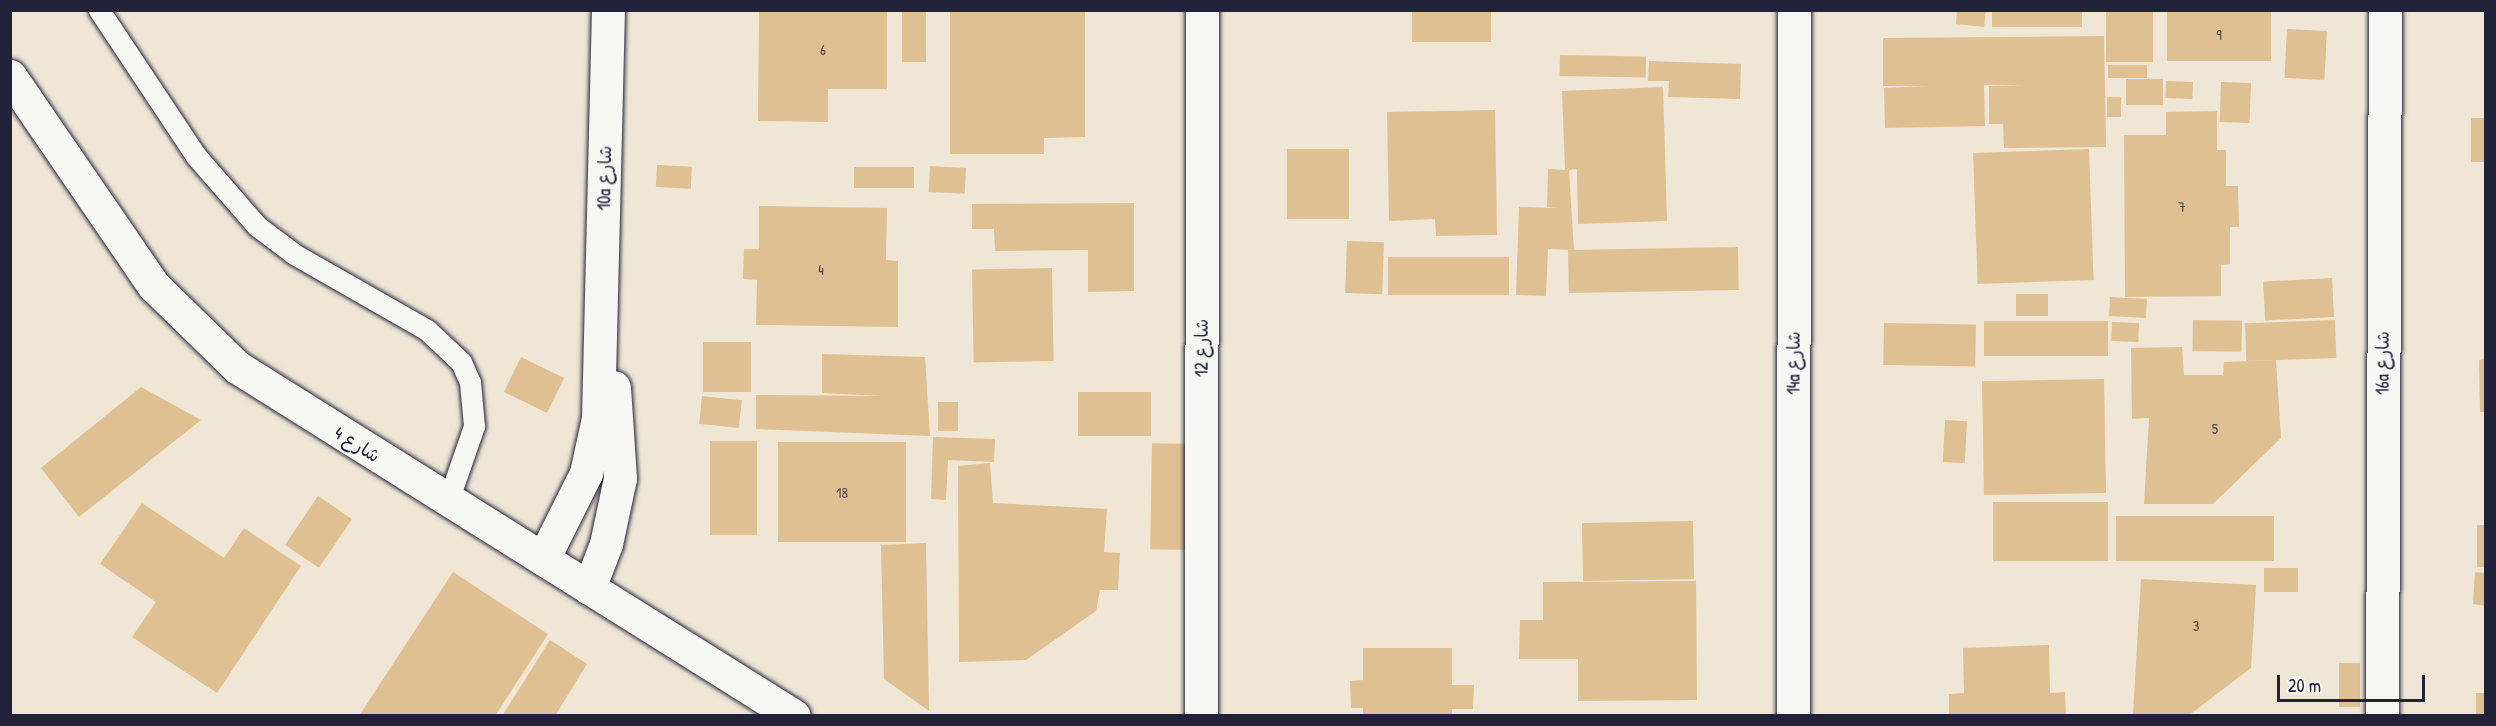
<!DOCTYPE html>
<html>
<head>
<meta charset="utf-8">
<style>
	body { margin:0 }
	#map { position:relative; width:2496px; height:726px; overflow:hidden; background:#efe6d5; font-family:"Patrick Hand","Playpen Sans Arabic",sans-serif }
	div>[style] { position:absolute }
	.building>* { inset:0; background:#dfc092; transform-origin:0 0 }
	.roads { filter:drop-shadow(0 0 2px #22223b) drop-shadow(0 0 2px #22223b) }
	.lane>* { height:21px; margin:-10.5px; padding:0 10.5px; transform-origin:10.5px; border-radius:10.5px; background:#f6f6f2 }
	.street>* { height:33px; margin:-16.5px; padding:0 16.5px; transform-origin:16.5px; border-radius:16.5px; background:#f6f6f2 }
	span { translate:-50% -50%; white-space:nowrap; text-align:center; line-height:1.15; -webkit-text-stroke:4.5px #f6f6f2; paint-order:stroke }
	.number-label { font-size:15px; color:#514a51 }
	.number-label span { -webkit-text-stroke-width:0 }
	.street-label { font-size:18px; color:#22223b }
	.frame { position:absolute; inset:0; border:12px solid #22223b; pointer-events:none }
	.scale { position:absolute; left:2277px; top:675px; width:148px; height:27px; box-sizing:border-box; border:3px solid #22223b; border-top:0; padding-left:8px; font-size:18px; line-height:21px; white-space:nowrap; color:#22223b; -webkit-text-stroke:4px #f6f6f2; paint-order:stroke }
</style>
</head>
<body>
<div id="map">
	<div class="building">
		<i style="clip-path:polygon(759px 10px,887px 10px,887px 89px,828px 89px,828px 122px,758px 121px)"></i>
		<i style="left:902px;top:10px;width:24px;height:52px"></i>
		<i style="clip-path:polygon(950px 10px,1085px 10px,1085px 137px,1044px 138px,1044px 154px,950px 154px)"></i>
		<i style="left:1412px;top:10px;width:79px;height:32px"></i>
		<i style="clip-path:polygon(1957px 10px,1986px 10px,1984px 27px,1956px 24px)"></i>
		<i style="left:1992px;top:10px;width:90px;height:17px"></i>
		<i style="left:2106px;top:10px;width:47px;height:52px"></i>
		<i style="left:2167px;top:10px;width:104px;height:51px"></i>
		<i style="left:2287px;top:29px;width:40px;height:49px;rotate:3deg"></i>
		<i style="clip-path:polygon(2104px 36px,2106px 147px,2004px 148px,2003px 124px,1989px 124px,1989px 86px,2026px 85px,1984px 85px,1985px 126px,1885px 128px,1884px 88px,1926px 86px,1883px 86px,1883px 38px)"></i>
		<i style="left:1560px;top:55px;width:86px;height:21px;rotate:1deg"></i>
		<i style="clip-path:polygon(1649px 61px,1741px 64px,1740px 99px,1668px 97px,1669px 81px,1648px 81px)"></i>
		<i style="left:2147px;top:65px;width:13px;height:39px;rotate:90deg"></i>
		<i style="left:2126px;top:79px;width:37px;height:26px"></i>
		<i style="left:2166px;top:81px;width:27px;height:17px;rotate:2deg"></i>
		<i style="left:2221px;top:82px;width:30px;height:40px;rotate:2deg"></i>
		<i style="clip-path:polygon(1663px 87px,1667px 221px,1578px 224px,1577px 169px,1569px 170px,1574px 250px,1548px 249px,1546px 296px,1516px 295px,1519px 207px,1560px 208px,1547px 207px,1548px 169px,1565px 170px,1562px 91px)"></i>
		<i style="left:2107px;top:97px;width:14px;height:20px"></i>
		<i style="clip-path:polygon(1495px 110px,1497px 235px,1436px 236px,1435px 219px,1389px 221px,1387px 112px)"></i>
		<i style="clip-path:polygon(2217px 111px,2217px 150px,2226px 150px,2226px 186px,2238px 186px,2239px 227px,2230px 227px,2230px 264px,2221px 265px,2221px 296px,2125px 297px,2124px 135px,2166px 135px,2166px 112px)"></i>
		<i style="left:2471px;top:118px;width:15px;height:44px"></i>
		<i style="left:1349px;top:149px;width:70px;height:62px;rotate:90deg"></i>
		<i style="left:2089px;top:149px;width:131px;height:116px;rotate:88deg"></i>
		<i style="left:657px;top:165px;width:35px;height:22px;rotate:3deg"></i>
		<i style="left:930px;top:166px;width:36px;height:26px;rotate:3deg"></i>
		<i style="left:854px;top:167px;width:60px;height:21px"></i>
		<i style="clip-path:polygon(1134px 203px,1134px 291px,1088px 292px,1088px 250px,995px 251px,994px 229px,972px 229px,972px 204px)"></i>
		<i style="clip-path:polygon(759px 206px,887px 208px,886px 260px,898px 261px,898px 327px,756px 325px,757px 280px,743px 279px,744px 249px,759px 249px)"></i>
		<i style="left:1347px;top:241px;width:37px;height:52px;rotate:2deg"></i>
		<i style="left:1738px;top:247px;width:43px;height:170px;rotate:89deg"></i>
		<i style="left:1388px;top:257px;width:121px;height:38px"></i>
		<i style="left:1052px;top:268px;width:93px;height:80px;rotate:89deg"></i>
		<i style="left:2332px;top:278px;width:39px;height:69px;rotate:87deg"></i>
		<i style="left:2048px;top:294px;width:22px;height:32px;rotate:90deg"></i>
		<i style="left:2110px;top:297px;width:37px;height:19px;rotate:3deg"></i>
		<i style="left:2193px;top:320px;width:49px;height:31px;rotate:1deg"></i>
		<i style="left:2335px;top:320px;width:38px;height:90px;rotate:88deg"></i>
		<i style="left:2108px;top:321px;width:35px;height:124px;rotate:90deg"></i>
		<i style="left:2112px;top:322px;width:27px;height:19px;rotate:2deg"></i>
		<i style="left:1884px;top:323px;width:92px;height:42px;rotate:1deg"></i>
		<i style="left:703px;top:342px;width:48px;height:50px"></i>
		<i style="clip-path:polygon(2182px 347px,2184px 375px,2223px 375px,2224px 362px,2276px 360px,2281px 438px,2213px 504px,2144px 504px,2149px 418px,2132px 419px,2131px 348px)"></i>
		<i style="clip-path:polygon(822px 354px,925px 357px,930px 436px,756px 429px,756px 395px,882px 396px,822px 393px)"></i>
		<i style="left:521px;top:357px;width:48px;height:39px;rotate:26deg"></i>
		<i style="clip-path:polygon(2486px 359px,2486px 412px,2480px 412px,2479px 360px)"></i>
		<i style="left:2104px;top:379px;width:114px;height:122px;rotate:89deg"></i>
		<i style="clip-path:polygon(141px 387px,201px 420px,79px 517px,41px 468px)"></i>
		<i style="left:1151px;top:392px;width:44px;height:73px;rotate:90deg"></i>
		<i style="left:702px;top:396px;width:40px;height:28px;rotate:6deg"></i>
		<i style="left:938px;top:402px;width:20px;height:29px"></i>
		<i style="left:1945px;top:420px;width:22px;height:42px;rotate:3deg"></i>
		<i style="clip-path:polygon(933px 437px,995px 439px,994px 462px,948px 460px,946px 500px,931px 499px)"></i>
		<i style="left:710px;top:441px;width:47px;height:94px"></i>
		<i style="left:906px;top:442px;width:100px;height:128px;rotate:90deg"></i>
		<i style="left:1195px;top:444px;width:106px;height:43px;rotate:91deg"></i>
		<i style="clip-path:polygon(990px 463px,993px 503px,1107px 509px,1104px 552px,1120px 553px,1118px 590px,1100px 590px,1096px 611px,1026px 660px,959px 662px,958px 466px)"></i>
		<i style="left:318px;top:496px;width:41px;height:59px;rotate:34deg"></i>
		<i style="left:2108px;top:502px;width:59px;height:115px;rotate:90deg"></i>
		<i style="clip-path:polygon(142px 503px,224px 558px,244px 528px,301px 566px,217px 693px,132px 637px,156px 602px,100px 564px)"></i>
		<i style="left:2274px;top:516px;width:45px;height:158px;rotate:90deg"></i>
		<i style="left:1693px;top:521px;width:58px;height:111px;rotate:89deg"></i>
		<i style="left:2477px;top:525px;width:9px;height:42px"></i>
		<i style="clip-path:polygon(926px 543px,929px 711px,884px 679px,881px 545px)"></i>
		<i style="left:2298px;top:568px;width:24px;height:34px;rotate:90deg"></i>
		<i style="clip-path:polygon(453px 572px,548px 634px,495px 716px,359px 716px)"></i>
		<i style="clip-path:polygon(2475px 572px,2486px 573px,2486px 606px,2473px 604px)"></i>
		<i style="clip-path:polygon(2141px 579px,2256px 585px,2251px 668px,2188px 716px,2133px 714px)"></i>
		<i style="clip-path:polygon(1696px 581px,1697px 700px,1578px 701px,1578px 659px,1519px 659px,1520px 620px,1543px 620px,1543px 582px)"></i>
		<i style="clip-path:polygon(550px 640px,587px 664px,555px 716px,502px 716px)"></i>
		<i style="clip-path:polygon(2049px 645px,2050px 693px,2065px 692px,2066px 716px,1949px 716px,1949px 694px,1964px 693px,1963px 648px)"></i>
		<i style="clip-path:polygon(1363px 648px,1452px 648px,1452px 685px,1474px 685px,1473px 709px,1452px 709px,1452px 716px,1363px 716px,1363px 708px,1351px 708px,1350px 681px,1363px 680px)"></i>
		<i style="left:2339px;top:663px;width:21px;height:44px"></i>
		<i style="left:2486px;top:693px;width:23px;height:10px;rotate:90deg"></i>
	</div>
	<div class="roads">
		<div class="lane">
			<i style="left:99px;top:10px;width:175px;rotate:56.4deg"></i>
			<i style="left:196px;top:156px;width:93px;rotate:48.9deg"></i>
			<i style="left:257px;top:226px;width:46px;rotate:37.1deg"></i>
			<i style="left:294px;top:254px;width:153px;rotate:29.7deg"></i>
			<i style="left:427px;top:330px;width:47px;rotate:43.3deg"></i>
			<i style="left:461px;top:362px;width:22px;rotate:66deg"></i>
			<i style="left:470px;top:382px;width:44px;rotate:84.8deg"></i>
			<i style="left:474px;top:426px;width:79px;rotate:109.1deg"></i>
		</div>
		<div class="street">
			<i style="left:10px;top:76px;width:255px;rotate:55.6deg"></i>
			<i style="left:154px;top:286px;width:116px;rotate:44.3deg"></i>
			<i style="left:237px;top:367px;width:657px;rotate:32.07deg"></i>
			<i style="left:543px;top:559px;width:96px;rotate:-63.4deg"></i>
			<i style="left:586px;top:473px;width:56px;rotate:-77.7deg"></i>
			<i style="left:598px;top:418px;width:408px;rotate:-88.6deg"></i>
			<i style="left:589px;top:588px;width:47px;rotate:-68.9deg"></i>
			<i style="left:606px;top:544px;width:67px;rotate:-78deg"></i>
			<i style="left:620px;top:478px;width:91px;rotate:-93.8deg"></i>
			<i style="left:1201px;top:716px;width:706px;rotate:-89.92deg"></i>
			<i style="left:1793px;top:716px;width:706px;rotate:-89.92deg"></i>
			<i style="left:2382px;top:716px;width:706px;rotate:-89.76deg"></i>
		</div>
	</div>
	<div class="number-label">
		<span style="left:2219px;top:35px">9</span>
		<span style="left:823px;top:50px">6</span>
		<span style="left:2182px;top:207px">7</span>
		<span style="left:821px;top:270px">4</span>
		<span style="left:2215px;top:429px">5</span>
		<span style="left:842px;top:493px">18</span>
		<span style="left:2196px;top:626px">3</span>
	</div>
	<div class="street-label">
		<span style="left:605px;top:178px;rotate:-89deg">10a شارع</span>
		<span style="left:1202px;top:348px;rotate:-90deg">شارع 12</span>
		<span style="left:1794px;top:363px;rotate:-90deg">14a شارع</span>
		<span style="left:2383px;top:363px;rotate:-90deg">16a شارع</span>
		<span style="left:357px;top:445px;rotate:32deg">شارع 4</span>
	</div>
	<div class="frame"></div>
	<div class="scale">20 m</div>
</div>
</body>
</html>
